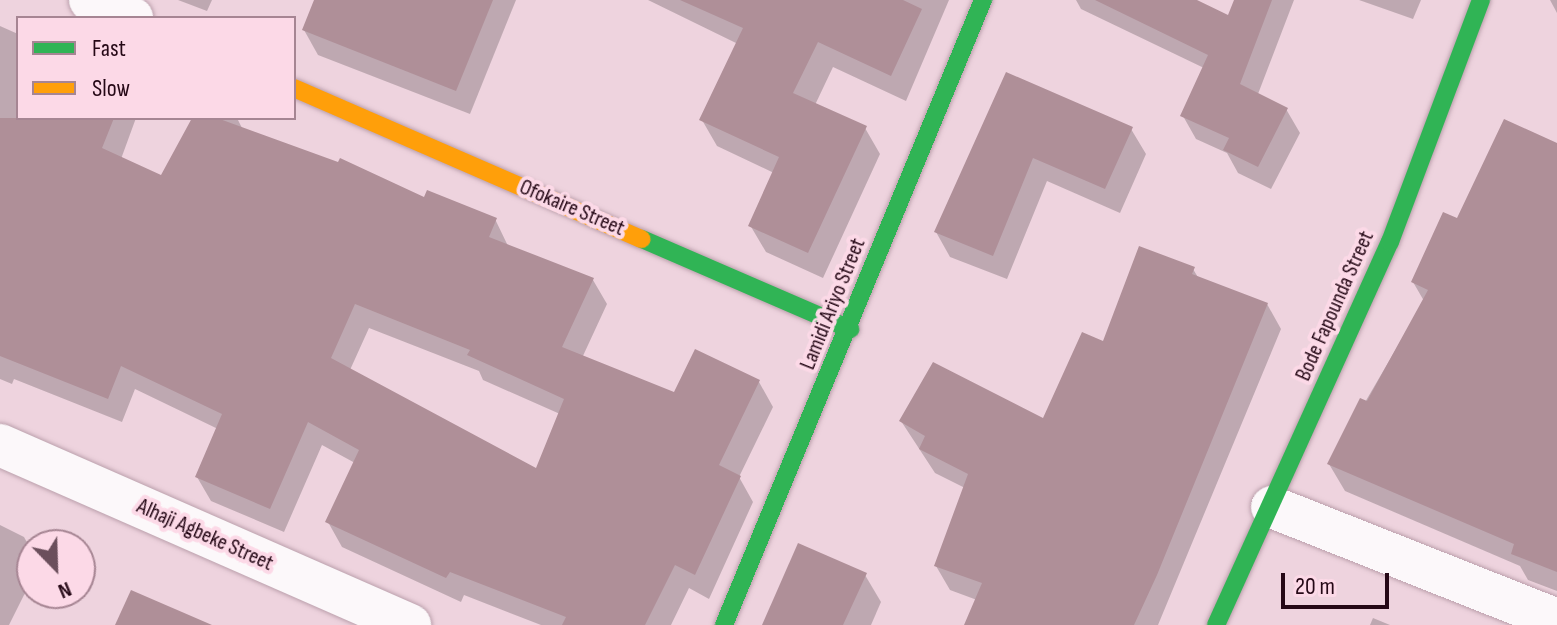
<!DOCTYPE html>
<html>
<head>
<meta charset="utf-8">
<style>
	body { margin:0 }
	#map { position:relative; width:1557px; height:625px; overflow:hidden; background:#eed3de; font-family:"Sofia Sans Condensed",sans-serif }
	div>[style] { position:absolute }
	.shadow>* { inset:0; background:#0003 }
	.building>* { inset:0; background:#af8f98 }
	.roads { filter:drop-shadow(0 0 2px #bba0ac) drop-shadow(0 0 2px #bba0ac) }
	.street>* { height:42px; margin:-21px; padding:0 21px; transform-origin:21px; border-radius:21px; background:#fcf8fa }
	.fast>* { height:18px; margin:-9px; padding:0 9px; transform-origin:9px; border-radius:9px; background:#30b455 }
	.slow>* { height:18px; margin:-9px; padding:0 9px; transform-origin:9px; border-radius:9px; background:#ff9f0a }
	span { translate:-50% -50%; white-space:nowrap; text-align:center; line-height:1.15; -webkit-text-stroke:8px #fcd9e7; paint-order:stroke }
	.street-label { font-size:22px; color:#250816 }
	.legend { position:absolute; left:16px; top:16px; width:280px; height:104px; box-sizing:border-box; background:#fcd9e7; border:2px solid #a68593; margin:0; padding:10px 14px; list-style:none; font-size:24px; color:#250816 }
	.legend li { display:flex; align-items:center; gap:16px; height:40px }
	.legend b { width:40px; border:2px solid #a68593 }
	.north { position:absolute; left:16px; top:529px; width:80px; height:80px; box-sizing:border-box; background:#fcd9e7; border:2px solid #a68593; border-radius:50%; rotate:157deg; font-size:22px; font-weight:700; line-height:32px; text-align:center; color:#250816 }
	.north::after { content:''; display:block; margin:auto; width:28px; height:36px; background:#6b4f5c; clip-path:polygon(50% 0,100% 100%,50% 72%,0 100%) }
	.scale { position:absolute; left:1281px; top:573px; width:108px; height:36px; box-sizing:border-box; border:4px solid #250816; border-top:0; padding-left:10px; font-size:24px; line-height:28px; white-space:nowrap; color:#250816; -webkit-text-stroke:6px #fcd9e7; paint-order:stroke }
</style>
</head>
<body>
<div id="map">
	<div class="shadow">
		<i style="clip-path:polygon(178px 0,212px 0,207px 11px)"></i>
		<i style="clip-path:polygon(316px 0,516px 0,470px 114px,318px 55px,304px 30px)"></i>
		<i style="clip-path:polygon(648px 0,949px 0,906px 101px,833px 67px,815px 105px,865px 128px,880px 154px,823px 278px,766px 252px,750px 225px,774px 173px,717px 146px,702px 120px,738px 44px)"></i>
		<i style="clip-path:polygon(1076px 0,1193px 0,1229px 17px,1236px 0,1294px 0,1258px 94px,1286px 109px,1300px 133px,1271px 189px,1238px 173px,1227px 153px,1196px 139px,1183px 116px,1204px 68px,1081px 9px)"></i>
		<i style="clip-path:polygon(1359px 0,1421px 0,1413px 19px)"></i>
		<i style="clip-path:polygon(1550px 0,1557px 0,1557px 13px)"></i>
		<i style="clip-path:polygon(evenodd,0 26px,18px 34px,18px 118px,136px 118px,121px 159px,162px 178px,194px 118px,237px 118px,243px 130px,426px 200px,495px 219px,508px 246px,593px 280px,607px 304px,582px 358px,675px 394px,759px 382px,773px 407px,739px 477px,753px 502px,709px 599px,689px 588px,671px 625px,541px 625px,464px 595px,461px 602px,342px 547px,328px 522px,355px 463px,322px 445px,284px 532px,211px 501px,197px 477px,218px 429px,135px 389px,122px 422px,14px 379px,12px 384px,0 379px,0 26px,369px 328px,479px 371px,483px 380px,560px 414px,537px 470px,350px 370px,369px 328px)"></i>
		<i style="clip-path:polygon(1007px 75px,1131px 129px,1146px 154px,1120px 213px,1047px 181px,1007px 279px,950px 257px,936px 232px)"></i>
		<i style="clip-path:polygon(1557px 145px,1557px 591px,1528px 580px,1520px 566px,1345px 491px,1329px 464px,1424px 301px,1413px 282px,1458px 221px)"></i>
		<i style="clip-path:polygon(1193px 269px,1199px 279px,1267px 304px,1281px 329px,1158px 625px,966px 625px,977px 600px,950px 590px,936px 566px,965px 488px,935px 473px,901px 421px,1044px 421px,1104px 344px)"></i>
		<i style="clip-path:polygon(0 525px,24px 537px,32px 551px,32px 579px,9px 625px,0 625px)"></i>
		<i style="clip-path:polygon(865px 575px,881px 602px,871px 625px,764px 625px)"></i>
		<i style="clip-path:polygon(1373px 618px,1390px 625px,1370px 625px)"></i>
	</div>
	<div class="building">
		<i style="clip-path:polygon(314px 0,493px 0,456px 91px,302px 30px)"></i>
		<i style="clip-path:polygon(680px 0,903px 0,922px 9px,891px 76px,818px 42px,793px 93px,867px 126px,808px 253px,748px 226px,779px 157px,699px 120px,743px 28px)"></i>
		<i style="clip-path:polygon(1095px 0,1197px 0,1228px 15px,1234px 0,1272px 0,1240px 84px,1288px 108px,1258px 167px,1223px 150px,1229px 138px,1180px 116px,1208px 55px)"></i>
		<i style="clip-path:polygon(1006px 72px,1133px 127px,1105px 189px,1033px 158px,993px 256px,934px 232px)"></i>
		<i style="clip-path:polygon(evenodd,0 118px,114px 118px,102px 148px,161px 175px,192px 118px,217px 118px,338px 162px,340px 158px,424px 197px,427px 190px,497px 218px,489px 237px,594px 278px,562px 347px,674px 392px,695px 349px,760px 380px,719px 465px,741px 476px,695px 575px,675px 565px,645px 625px,562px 625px,566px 617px,450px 572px,446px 578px,325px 522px,359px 450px,308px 422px,270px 509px,195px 477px,222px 414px,121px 366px,108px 399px,0 356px,0 118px,355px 304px,470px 350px,467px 355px,564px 399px,536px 468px,331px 358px,355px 304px)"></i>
		<i style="clip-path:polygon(1504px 119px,1557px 143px,1557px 572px,1511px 554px,1514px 544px,1327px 464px,1360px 398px,1367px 401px,1428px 290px,1411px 282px,1443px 212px,1457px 218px)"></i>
		<i style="clip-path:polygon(1139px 246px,1195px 267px,1192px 274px,1268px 303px,1157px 575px,1134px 625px,964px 625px,982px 583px,934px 566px,968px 474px,919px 449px,925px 436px,899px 421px,933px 362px,1043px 418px,1082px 332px,1103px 341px)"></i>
		<i style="clip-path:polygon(798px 543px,867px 573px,843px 625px,762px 625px)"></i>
		<i style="clip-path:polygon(131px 590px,212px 625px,115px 625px)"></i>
	</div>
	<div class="roads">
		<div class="street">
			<i style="left:90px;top:0;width:46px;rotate:23.2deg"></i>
			<i style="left:0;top:445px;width:448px;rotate:23.7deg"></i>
			<i style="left:1272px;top:507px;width:307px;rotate:21.6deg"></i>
		</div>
		<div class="fast">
			<i style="left:642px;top:239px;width:227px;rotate:23.4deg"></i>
			<i style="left:724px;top:625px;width:677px;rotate:-67.49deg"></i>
			<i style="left:1216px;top:625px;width:421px;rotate:-65.6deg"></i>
			<i style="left:1390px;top:242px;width:259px;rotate:-69.4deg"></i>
		</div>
		<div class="slow">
			<i style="left:294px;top:88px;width:379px;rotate:23.5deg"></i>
		</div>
	</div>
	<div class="street-label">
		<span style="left:572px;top:208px;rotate:23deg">Ofokaire Street</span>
		<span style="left:833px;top:304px;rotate:-68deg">Lamidi Ariyo Street</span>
		<span style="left:1335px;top:306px;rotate:-66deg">Bode Fapounda Street</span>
		<span style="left:205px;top:535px;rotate:24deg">Alhaji Agbeke Street</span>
	</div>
	<ul class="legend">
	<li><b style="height:10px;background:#30b455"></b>Fast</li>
	<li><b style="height:10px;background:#ff9f0a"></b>Slow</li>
	</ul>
	<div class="north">N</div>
	<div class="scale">20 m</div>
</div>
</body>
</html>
